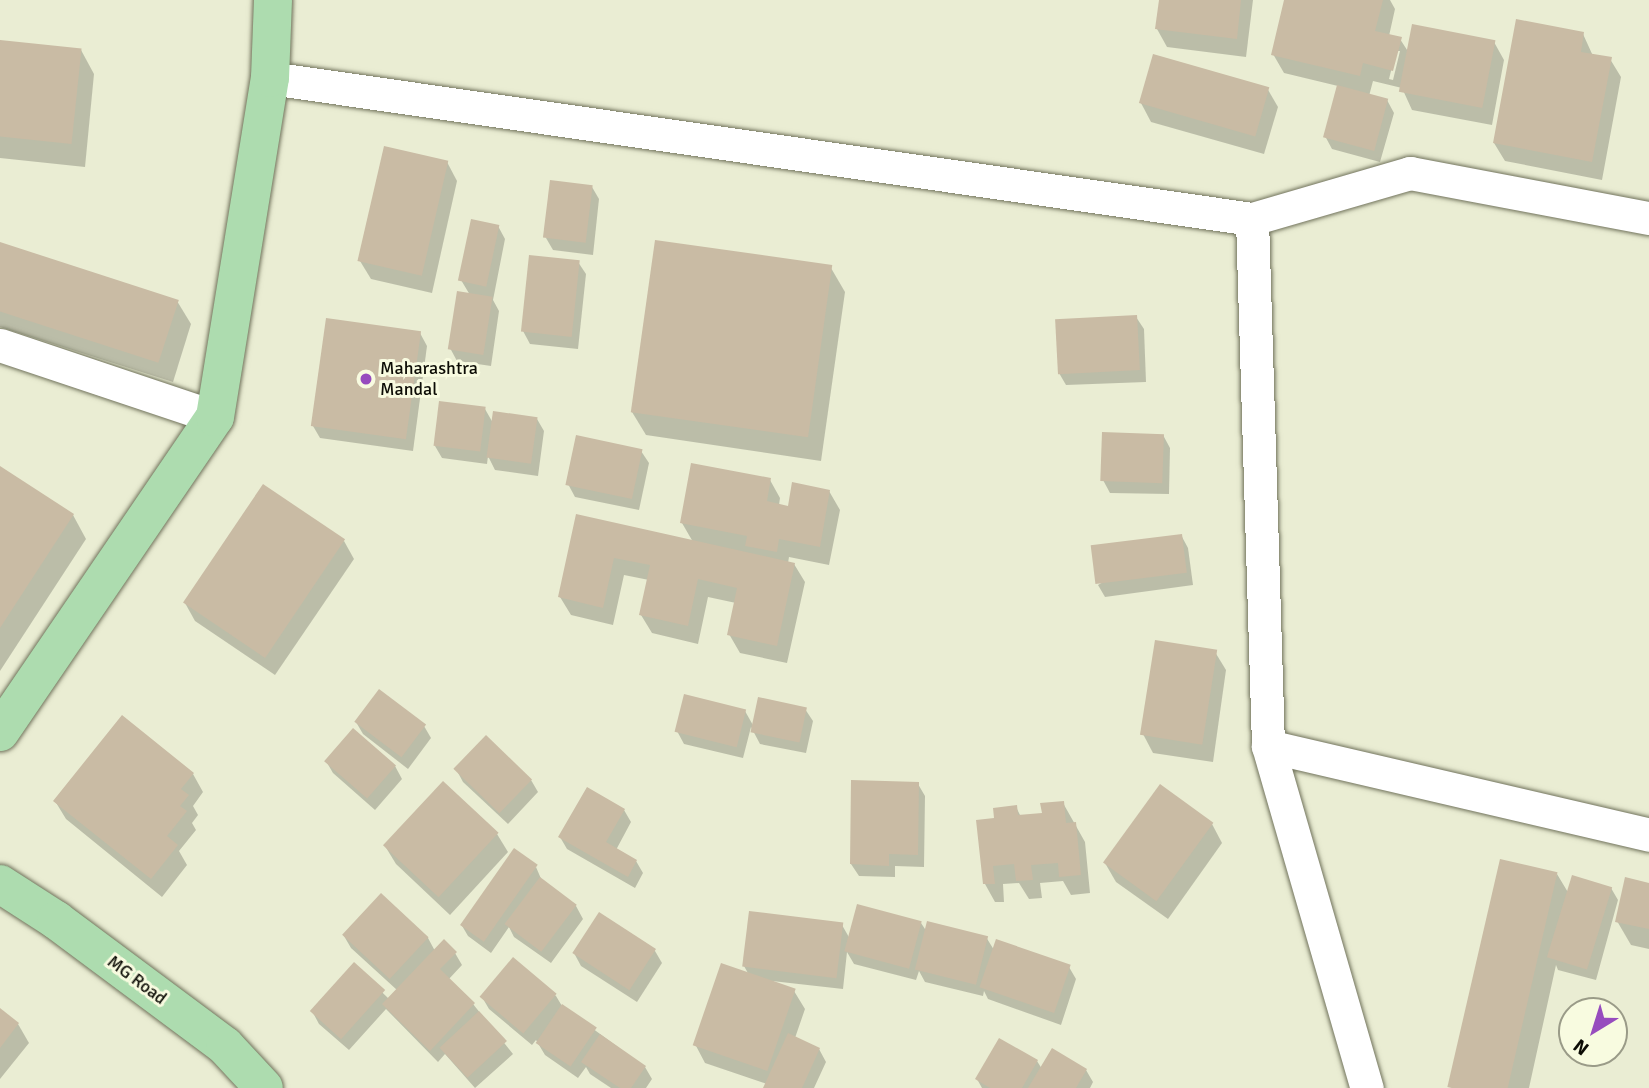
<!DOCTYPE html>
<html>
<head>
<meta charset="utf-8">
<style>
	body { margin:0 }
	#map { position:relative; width:1649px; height:1088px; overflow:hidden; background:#eaedd3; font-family:Signika,sans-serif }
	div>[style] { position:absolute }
	.shadow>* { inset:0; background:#0003 }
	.building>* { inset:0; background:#c9bba4; transform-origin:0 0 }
	.roads { filter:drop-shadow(0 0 2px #71735c) drop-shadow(0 0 2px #71735c) }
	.minor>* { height:33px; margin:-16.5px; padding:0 16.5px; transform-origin:16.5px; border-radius:16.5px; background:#fff }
	.major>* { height:38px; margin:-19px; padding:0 19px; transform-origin:19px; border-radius:19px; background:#addcaf }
	.dots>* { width:19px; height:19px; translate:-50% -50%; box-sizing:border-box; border:4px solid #f8fbe0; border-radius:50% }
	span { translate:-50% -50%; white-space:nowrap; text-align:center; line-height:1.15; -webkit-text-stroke:6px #f8fbe0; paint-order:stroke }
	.poi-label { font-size:18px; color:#0c0c05 }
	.left { translate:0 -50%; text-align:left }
	.street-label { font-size:18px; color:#0c0c05 }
	.north { position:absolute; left:1558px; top:997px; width:70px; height:70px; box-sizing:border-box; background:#f8fbe0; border:2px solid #9a9b88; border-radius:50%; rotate:218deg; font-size:19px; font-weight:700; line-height:28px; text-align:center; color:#0c0c05 }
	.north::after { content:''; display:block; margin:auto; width:24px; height:32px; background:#974cbe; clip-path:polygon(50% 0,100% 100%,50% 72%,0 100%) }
</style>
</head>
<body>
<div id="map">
	<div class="shadow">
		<i style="clip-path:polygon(1160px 0,1253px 0,1246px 57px,1167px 47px,1157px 29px)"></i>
		<i style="clip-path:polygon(evenodd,1286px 0,1390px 0,1395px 9px,1389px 36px,1400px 39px,1409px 53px,1494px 42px,1504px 60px,1492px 125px,1412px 110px,1402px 88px,1373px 81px,1369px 96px,1387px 100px,1394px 113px,1380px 162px,1332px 149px,1325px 136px,1338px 86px,1284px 73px,1273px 54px,1286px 0,1396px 51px,1400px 51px,1393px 80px,1389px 79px,1396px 51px)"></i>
		<i style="clip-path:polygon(1583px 34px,1593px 56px,1610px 59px,1621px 77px,1602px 180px,1505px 161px,1494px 143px)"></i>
		<i style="clip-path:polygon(0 42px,81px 50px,94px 74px,85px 167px,0 158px)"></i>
		<i style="clip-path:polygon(1267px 88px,1278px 107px,1264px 154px,1151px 122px,1141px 103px)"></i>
		<i style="clip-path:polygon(447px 162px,457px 181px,432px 293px,371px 279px,360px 261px)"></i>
		<i style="clip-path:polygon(592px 187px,599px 199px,593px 255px,553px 250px,546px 238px)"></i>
		<i style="clip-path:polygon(498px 226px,505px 239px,493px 300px,499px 311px,491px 366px,457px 361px,450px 348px,470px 295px,461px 280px)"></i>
		<i style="clip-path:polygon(0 243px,177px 301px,191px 324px,173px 382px,0 327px)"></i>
		<i style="clip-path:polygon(578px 262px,586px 274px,578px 349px,530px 344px,523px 331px)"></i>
		<i style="clip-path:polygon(831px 268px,845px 292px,821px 461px,646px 435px,632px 412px)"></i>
		<i style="clip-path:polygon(1136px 317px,1144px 329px,1146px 382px,1066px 385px,1059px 373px)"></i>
		<i style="clip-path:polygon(420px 333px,427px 346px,413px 451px,320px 438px,313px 426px)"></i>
		<i style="clip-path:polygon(485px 409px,493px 423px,537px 419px,544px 431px,538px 476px,495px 470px,488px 456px,487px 464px,442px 458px,435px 446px)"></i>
		<i style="clip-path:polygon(1163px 435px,1170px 448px,1169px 494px,1110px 493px,1103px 480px)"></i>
		<i style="clip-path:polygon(641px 451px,649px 463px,639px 510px,575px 497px,568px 484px)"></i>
		<i style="clip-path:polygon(0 468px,73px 515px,86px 539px,0 671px)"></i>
		<i style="clip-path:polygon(770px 480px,780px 498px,779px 505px,789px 508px,829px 491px,840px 510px,829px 565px,789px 557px,788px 563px,794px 564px,805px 582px,787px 663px,740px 653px,729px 634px,736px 603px,708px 597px,698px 644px,652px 633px,641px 615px,649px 580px,624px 575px,613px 625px,571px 615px,560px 597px,577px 516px,693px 542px,682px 523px)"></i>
		<i style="clip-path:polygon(1181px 535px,1188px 548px,1193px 585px,1105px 597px,1098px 585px)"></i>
		<i style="clip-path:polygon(344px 541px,354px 559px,275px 675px,195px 621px,185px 603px)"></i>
		<i style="clip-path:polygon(1215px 652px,1226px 670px,1213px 762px,1153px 753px,1143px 734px)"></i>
		<i style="clip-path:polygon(805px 709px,813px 721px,806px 753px,760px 744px,751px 727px,743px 758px,684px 744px,677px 731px,745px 711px,754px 727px)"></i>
		<i style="clip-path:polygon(356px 722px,424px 726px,431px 738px,408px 769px,363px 734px)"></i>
		<i style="clip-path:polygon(353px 730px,395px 766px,402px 779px,375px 810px,333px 773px,326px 761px)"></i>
		<i style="clip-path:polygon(456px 769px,531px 780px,538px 792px,508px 824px,463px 782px)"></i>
		<i style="clip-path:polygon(193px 774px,203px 792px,193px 806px,198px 815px,192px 823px,196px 830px,179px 851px,187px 865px,162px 897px,66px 819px,55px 801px)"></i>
		<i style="clip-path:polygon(918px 784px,925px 796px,924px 867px,895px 866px,895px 877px,859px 876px,851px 864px)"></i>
		<i style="clip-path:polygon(1160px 787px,1212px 824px,1222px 843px,1168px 919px,1116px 882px,1105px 863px)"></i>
		<i style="clip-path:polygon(1063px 803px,1085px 842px,1090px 893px,1071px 895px,1063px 881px,1040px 883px,1042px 898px,1029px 899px,1019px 883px,1003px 884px,1004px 902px,995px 902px,985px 884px,996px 820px,1016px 807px,1021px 817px,1043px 815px)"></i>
		<i style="clip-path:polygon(624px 810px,631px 822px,616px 850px,636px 861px,643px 873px,635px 888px,567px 849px,560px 837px)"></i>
		<i style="clip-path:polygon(497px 834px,508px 852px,450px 915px,396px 864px,385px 846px)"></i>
		<i style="clip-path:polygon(536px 867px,542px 881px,576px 906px,583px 919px,551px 963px,514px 937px,509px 927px,491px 953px,468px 936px,461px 924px)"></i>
		<i style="clip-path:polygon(1557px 874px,1569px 894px,1611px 888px,1618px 900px,1596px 980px,1558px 970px,1556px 965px,1529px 1088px,1452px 1088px)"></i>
		<i style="clip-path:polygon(1649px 884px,1649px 949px,1631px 945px,1617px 921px)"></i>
		<i style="clip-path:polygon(921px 923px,927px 932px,986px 937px,994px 950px,1069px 967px,1076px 979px,1061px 1025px,988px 999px,984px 991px,983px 996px,925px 982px,919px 971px,916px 980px,854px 964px,847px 952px,843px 989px,772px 981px,794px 991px,805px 1009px,795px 1038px,819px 1049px,826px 1062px,814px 1088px,765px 1088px,767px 1084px,705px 1063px,695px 1044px,749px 975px,744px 966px,842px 925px,850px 939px)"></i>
		<i style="clip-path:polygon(344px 936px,428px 938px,435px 951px,455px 953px,462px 965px,448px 980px,473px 1004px,513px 1054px,475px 1088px,445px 1054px,438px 1062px,386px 1009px,349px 1050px,319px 1024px,312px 1011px,354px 965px,389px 999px,397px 990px,351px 948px)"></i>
		<i style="clip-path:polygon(655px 951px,662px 963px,637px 1002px,581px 966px,574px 953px)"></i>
		<i style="clip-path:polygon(513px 959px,556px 996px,562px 1006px,645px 1067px,652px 1079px,646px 1088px,611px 1088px,590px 1074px,586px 1067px,578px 1078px,545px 1055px,536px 1040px,532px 1045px,489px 1009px,482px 997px)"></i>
		<i style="clip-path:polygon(0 1010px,18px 1024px,29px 1043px,0 1079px)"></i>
		<i style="clip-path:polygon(1037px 1061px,1042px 1069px,1086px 1070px,1093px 1082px,1090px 1088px,982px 1088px,977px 1079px)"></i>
	</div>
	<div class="building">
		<i style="clip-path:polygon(1159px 0,1241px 0,1237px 39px,1155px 29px)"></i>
		<i style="clip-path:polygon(1284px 0,1383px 0,1375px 31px,1402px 37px,1393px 71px,1363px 63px,1360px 76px,1271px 55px)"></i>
		<i style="clip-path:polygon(1516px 19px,1584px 32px,1581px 52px,1612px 57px,1592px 162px,1493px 143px)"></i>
		<i style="left:1412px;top:24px;width:85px;height:69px;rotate:11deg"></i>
		<i style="left:0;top:40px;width:82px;height:96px;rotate:6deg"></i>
		<i style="left:1153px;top:54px;width:121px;height:51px;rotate:16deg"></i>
		<i style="left:1337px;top:85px;width:53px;height:54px;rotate:15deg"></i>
		<i style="left:384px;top:146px;width:66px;height:118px;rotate:13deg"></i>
		<i style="left:550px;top:180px;width:43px;height:58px;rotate:7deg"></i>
		<i style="left:471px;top:219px;width:29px;height:63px;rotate:12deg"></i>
		<i style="left:655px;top:240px;width:179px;height:174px;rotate:8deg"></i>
		<i style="left:0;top:242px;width:188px;height:66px;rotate:18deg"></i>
		<i style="left:529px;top:255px;width:51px;height:77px;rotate:6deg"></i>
		<i style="left:457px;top:291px;width:36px;height:59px;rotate:9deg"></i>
		<i style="left:1137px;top:315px;width:55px;height:82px;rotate:87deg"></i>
		<i style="left:326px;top:318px;width:96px;height:109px;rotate:8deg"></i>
		<i style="left:439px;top:401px;width:47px;height:45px;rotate:7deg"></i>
		<i style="left:493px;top:411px;width:45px;height:47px;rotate:8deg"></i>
		<i style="left:1102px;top:432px;width:62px;height:49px;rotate:2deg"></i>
		<i style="left:576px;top:435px;width:68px;height:51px;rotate:12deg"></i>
		<i style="clip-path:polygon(691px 463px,771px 478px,767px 501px,788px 506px,792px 482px,830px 490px,820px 547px,779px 539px,777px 552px,745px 546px,747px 536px,680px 523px)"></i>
		<i style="clip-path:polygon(0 466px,74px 514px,0 628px)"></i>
		<i style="left:263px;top:484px;width:99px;height:143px;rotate:34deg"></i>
		<i style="clip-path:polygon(576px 514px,795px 563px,777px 646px,727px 635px,737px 588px,698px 579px,688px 626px,639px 615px,650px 565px,614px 558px,603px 608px,558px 597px)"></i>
		<i style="left:1182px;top:534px;width:39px;height:92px;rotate:83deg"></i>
		<i style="left:1155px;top:640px;width:63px;height:96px;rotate:9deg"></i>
		<i style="left:379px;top:689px;width:59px;height:41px;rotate:37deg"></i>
		<i style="left:684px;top:694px;width:64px;height:39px;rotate:14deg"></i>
		<i style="left:758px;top:697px;width:50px;height:36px;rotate:12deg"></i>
		<i style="clip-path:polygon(122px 715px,194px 773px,181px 789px,189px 795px,180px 806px,187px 811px,167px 836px,178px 845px,151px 879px,53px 801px)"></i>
		<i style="left:353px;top:728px;width:57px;height:44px;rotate:41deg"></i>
		<i style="left:486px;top:735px;width:64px;height:47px;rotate:44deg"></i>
		<i style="clip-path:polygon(851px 780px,919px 782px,918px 855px,889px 854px,889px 866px,850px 864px)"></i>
		<i style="left:443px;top:781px;width:76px;height:88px;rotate:43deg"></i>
		<i style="left:1160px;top:784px;width:66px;height:97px;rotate:36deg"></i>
		<i style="clip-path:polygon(587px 787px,625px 809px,606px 842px,637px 860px,628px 877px,558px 837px)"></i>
		<i style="clip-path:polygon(1064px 801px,1066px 823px,1076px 822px,1081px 875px,1059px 877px,1058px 863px,1031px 865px,1033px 880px,1016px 881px,1014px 864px,993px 866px,995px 884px,983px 884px,976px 820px,994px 818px,993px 808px,1017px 805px,1018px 815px,1042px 813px,1040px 803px)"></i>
		<i style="left:514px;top:848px;width:29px;height:94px;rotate:35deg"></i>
		<i style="left:1500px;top:859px;width:59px;height:234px;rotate:13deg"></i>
		<i style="left:1572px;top:875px;width:42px;height:86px;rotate:17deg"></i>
		<i style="left:540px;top:877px;width:46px;height:59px;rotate:37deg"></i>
		<i style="clip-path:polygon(1625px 877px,1649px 883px,1649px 929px,1615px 922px)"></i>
		<i style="left:381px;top:893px;width:65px;height:57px;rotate:43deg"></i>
		<i style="left:857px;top:904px;width:67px;height:49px;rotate:15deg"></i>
		<i style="left:749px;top:911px;width:95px;height:56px;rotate:7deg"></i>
		<i style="left:599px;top:912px;width:68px;height:49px;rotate:33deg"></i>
		<i style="left:927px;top:921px;width:63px;height:50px;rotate:14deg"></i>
		<i style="clip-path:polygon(444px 939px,457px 952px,440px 969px,475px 1003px,430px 1051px,382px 1004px)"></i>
		<i style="left:996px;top:939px;width:79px;height:51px;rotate:19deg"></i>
		<i style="left:513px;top:957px;width:57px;height:52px;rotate:40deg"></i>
		<i style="left:354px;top:962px;width:42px;height:66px;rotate:42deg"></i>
		<i style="left:721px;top:963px;width:79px;height:87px;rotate:19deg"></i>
		<i style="left:562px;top:1004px;width:42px;height:47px;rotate:34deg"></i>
		<i style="clip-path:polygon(0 1008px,19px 1023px,0 1048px)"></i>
		<i style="left:479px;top:1011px;width:41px;height:54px;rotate:47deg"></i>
		<i style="clip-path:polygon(788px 1033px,820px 1048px,802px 1088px,763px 1088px)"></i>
		<i style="clip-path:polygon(600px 1034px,646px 1066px,631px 1088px,620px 1088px,581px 1062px)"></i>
		<i style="clip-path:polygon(999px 1038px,1038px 1060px,1022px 1088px,990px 1088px,975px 1079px)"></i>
		<i style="clip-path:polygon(1052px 1048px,1087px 1069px,1076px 1088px,1028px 1088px)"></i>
	</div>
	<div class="roads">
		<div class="minor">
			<i style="left:270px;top:78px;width:992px;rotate:8.17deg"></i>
			<i style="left:1252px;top:219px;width:165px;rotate:-16.2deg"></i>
			<i style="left:1410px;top:173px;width:243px;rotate:10.7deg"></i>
			<i style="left:1252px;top:219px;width:527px;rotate:88.26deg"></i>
			<i style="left:1268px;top:746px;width:356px;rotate:73.9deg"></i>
			<i style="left:0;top:345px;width:227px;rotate:18.5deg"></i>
			<i style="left:1268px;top:746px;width:391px;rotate:13.1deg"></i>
		</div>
		<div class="major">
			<i style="left:0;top:732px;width:381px;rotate:-55.7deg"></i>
			<i style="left:215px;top:417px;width:343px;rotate:-80.8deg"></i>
			<i style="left:270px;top:78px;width:78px;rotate:-87.8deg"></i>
			<i style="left:0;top:884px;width:67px;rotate:32.7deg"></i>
			<i style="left:56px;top:920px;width:211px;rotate:36.7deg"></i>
			<i style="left:225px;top:1046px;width:57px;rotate:47.1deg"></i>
		</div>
	</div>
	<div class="dots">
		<i style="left:366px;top:379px;background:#974cbe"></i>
	</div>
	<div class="poi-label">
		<span class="left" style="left:380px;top:379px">Maharashtra<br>Mandal</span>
	</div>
	<div class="street-label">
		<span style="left:137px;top:980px;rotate:37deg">MG Road</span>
	</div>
	<div class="north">N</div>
</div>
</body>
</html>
